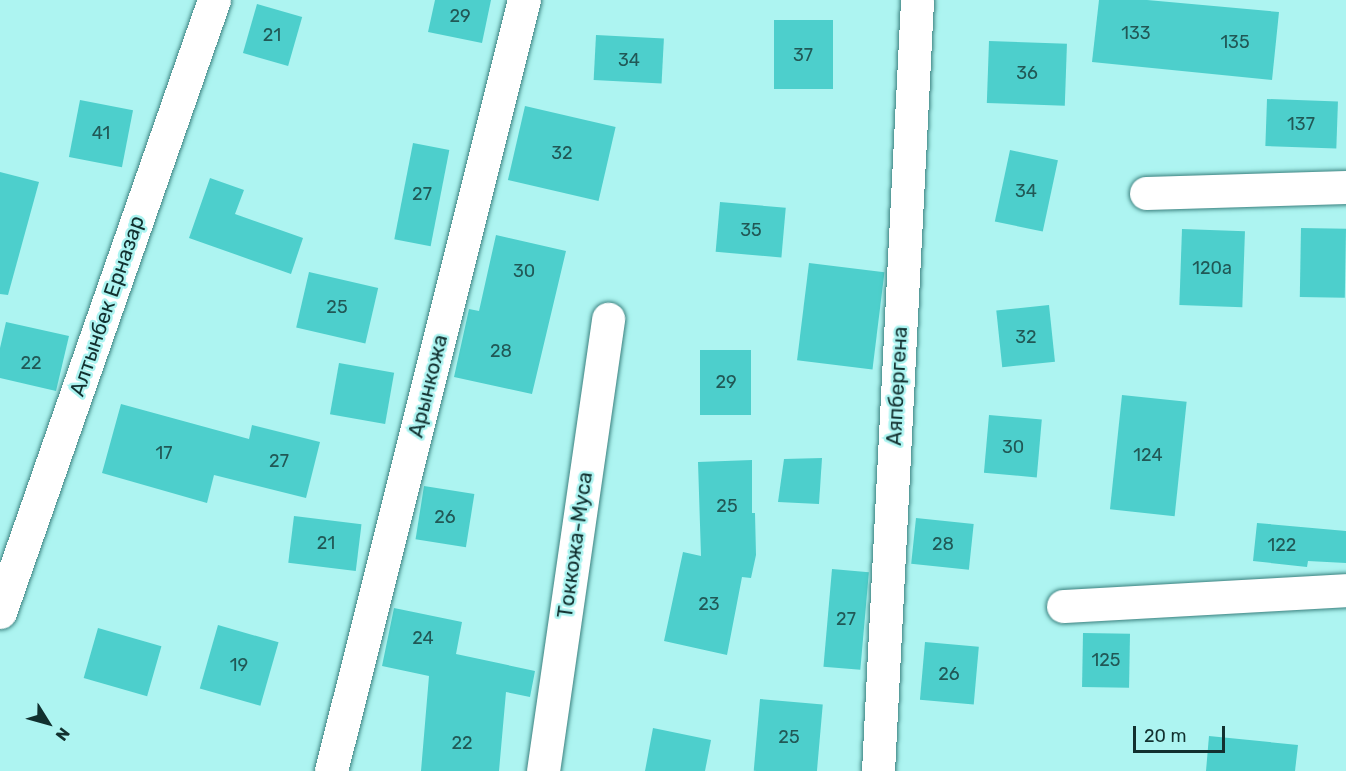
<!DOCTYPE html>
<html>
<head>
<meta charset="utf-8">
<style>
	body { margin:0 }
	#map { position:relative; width:1346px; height:771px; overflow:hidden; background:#adf4f1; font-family:Rubik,sans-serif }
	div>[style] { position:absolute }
	.building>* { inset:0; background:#4dcfcc; transform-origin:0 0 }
	.roads { filter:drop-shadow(0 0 2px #3b817f) drop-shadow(0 0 2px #3b817f) }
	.minor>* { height:33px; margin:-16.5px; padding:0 16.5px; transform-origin:16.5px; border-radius:16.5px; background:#fff }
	span { translate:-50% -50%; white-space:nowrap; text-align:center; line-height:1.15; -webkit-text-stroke:5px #adf4f1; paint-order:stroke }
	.number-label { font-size:18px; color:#215856 }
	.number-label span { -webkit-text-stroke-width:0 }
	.street-label { font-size:21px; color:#12302f }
	.north { position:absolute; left:18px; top:693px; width:60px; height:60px; -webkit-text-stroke:4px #adf4f1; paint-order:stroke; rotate:127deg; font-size:16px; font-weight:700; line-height:24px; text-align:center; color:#12302f }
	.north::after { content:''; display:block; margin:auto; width:21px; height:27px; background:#12302f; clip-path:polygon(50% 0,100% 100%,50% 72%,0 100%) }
	.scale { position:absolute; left:1133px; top:726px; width:92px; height:27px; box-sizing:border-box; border:3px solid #12302f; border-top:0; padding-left:8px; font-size:18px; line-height:21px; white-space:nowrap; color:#12302f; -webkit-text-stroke:4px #adf4f1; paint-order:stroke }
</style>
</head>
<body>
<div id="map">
	<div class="building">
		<i style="clip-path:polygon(435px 0,491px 0,482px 43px,428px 32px)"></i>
		<i style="clip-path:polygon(1099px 0,1147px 0,1279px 12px,1272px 80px,1092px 62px)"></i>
		<i style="left:257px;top:4px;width:47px;height:51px;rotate:16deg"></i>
		<i style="left:774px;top:20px;width:59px;height:69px"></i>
		<i style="left:596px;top:35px;width:68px;height:45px;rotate:3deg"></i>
		<i style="left:989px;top:41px;width:78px;height:62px;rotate:2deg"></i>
		<i style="left:1267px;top:99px;width:71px;height:47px;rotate:2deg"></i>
		<i style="left:80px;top:100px;width:54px;height:58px;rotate:11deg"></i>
		<i style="left:525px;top:106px;width:93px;height:76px;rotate:13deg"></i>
		<i style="left:413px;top:143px;width:37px;height:98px;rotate:11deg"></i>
		<i style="left:1010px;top:150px;width:49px;height:73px;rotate:12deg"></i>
		<i style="clip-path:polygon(0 172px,39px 182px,8px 295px,0 294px)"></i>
		<i style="clip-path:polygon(210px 178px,244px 190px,235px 214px,303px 238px,291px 274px,189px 238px)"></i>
		<i style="left:720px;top:202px;width:66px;height:50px;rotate:5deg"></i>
		<i style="left:1301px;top:228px;width:45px;height:69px;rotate:1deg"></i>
		<i style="left:1182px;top:229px;width:63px;height:76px;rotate:2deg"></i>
		<i style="clip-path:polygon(496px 235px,566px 251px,532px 394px,454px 377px,469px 309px,479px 311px)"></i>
		<i style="left:809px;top:263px;width:76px;height:98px;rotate:7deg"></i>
		<i style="left:309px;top:272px;width:71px;height:57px;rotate:13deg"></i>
		<i style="left:1049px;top:305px;width:57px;height:53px;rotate:84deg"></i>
		<i style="clip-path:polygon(6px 322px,69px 336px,56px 391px,0 378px,0 348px)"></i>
		<i style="left:700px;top:350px;width:51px;height:65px"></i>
		<i style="left:339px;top:363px;width:56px;height:52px;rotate:10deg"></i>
		<i style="left:1122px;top:395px;width:65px;height:115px;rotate:6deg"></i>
		<i style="clip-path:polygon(121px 404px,249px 439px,252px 425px,320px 442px,306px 498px,214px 475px,207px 503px,102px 473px)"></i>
		<i style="left:989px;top:415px;width:53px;height:58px;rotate:5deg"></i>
		<i style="clip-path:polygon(822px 458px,819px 504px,778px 502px,784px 459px)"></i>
		<i style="clip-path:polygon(752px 460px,752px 513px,755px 513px,756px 555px,751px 578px,742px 577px,727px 655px,664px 641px,683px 552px,701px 556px,698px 462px)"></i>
		<i style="left:424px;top:486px;width:51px;height:54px;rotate:9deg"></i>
		<i style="left:294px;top:516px;width:68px;height:47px;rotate:7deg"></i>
		<i style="left:916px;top:518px;width:58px;height:46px;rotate:6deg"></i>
		<i style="clip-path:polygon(1257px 523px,1346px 531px,1346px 563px,1308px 561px,1307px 567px,1253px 561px)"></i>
		<i style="left:832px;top:569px;width:37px;height:98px;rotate:5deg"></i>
		<i style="clip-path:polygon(394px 608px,462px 622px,456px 654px,535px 671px,530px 697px,506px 692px,499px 771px,421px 771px,429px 676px,382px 666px)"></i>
		<i style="left:218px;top:625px;width:63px;height:66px;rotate:16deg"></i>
		<i style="left:98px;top:628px;width:66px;height:52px;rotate:16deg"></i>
		<i style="left:1083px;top:633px;width:47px;height:54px;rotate:1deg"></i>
		<i style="left:925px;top:642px;width:54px;height:58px;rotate:5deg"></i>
		<i style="left:760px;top:699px;width:63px;height:72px;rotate:5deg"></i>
		<i style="clip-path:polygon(653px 728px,711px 740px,705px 771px,645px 771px)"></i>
		<i style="clip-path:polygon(1209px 736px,1298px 745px,1295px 771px,1206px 771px)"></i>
	</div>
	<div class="roads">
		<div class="minor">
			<i style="left:1146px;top:193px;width:200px;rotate:-1.7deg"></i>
			<i style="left:1063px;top:606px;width:283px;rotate:-3.2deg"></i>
			<i style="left:0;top:612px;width:648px;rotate:-70.73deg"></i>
			<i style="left:331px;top:771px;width:795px;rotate:-75.95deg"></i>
			<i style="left:543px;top:771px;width:457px;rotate:-81.8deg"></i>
			<i style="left:878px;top:771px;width:772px;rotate:-87.1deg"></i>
		</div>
	</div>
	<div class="number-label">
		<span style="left:460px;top:16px">29</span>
		<span style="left:1136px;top:33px">133</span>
		<span style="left:272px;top:35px">21</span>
		<span style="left:1235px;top:42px">135</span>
		<span style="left:803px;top:55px">37</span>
		<span style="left:629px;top:60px">34</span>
		<span style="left:1027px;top:73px">36</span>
		<span style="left:1301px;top:124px">137</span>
		<span style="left:101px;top:133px">41</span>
		<span style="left:562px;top:153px">32</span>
		<span style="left:1026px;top:191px">34</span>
		<span style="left:422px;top:194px">27</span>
		<span style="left:751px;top:230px">35</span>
		<span style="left:1212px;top:268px">120а</span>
		<span style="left:524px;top:271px">30</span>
		<span style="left:337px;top:307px">25</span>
		<span style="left:1026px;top:337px">32</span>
		<span style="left:501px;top:351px">28</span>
		<span style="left:31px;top:363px">22</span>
		<span style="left:726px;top:382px">29</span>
		<span style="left:1013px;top:447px">30</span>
		<span style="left:164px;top:453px">17</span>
		<span style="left:1148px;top:455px">124</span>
		<span style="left:279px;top:461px">27</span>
		<span style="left:727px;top:506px">25</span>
		<span style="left:445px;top:517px">26</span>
		<span style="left:326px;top:543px">21</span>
		<span style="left:943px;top:544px">28</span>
		<span style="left:1282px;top:545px">122</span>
		<span style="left:709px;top:604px">23</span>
		<span style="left:846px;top:619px">27</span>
		<span style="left:423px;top:638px">24</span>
		<span style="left:1106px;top:660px">125</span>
		<span style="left:239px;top:665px">19</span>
		<span style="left:949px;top:674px">26</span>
		<span style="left:789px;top:737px">25</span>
		<span style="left:462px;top:743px">22</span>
	</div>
	<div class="street-label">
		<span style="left:107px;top:306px;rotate:-71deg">Алтынбек Ерназар</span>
		<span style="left:428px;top:386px;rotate:-76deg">Арынкожа</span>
		<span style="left:897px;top:386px;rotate:-87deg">Аяпбергена</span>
		<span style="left:575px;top:545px;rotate:-82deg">Токкожа-Муса</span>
	</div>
	<div class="north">N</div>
	<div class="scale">20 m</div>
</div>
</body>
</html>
